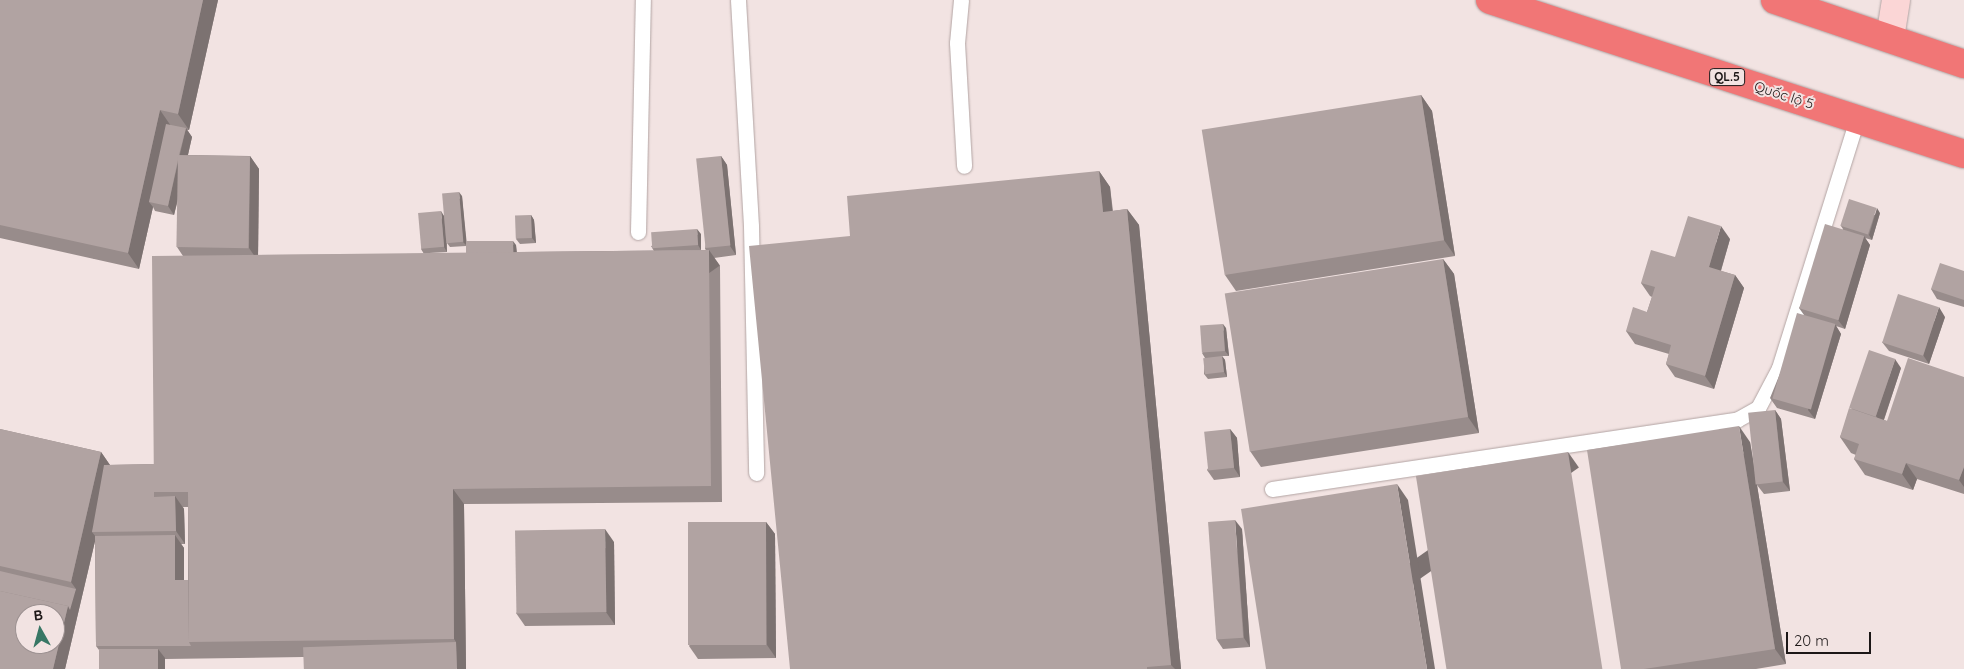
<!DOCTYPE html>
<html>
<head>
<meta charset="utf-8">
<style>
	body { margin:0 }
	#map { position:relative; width:1964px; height:669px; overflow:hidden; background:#f2e3e2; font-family:Quicksand,sans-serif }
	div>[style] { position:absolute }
	.roads { filter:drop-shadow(0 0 1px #b2a4a3) drop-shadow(0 0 1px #b2a4a3) }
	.lane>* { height:15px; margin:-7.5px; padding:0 7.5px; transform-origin:7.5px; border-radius:7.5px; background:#fff }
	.secondary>* { height:28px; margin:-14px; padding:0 14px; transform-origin:14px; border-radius:14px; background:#fbd6d6 }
	.highway>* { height:28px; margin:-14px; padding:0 14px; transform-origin:14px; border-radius:14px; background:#f17676 }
	.wall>* { inset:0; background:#988c8b }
	.shaded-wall>* { inset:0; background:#7c7271; transform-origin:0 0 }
	.building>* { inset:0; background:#b1a3a2; transform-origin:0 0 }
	span { translate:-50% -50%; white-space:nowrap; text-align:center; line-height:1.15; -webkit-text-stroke:4px #f2e3e2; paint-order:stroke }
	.shield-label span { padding:1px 4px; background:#f2e3e2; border:1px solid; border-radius:4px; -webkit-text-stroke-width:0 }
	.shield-label { font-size:12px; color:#1c1717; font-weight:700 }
	.street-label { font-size:14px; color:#1c1717 }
	.north { position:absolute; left:15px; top:604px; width:50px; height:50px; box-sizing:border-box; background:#f2e3e2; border:1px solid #9c9191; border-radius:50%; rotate:353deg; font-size:14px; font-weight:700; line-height:20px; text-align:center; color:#1c1717 }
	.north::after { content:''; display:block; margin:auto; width:18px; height:22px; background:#387765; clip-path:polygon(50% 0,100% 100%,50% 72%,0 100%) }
	.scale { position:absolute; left:1786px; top:632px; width:85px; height:22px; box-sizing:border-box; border:2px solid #1c1717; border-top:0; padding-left:6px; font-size:15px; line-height:18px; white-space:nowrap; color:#1c1717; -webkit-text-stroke:4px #f2e3e2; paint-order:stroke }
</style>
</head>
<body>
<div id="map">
	<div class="roads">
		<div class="lane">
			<i style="left:738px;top:0;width:226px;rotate:86.7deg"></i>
			<i style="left:751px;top:226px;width:247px;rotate:88.8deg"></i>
			<i style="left:961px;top:0;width:43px;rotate:95.3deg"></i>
			<i style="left:957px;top:43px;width:123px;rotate:86.7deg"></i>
			<i style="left:638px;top:232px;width:232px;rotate:-88.8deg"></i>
			<i style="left:1272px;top:489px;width:471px;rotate:-8.5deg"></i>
			<i style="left:1738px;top:419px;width:23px;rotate:-29deg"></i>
			<i style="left:1758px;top:408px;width:45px;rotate:-62.3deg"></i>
			<i style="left:1779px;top:368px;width:261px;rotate:-72.6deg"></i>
		</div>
		<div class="secondary">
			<i style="left:1890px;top:38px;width:38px;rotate:-81deg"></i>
		</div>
		<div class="highway">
			<i style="left:1490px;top:0;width:498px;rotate:18deg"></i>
			<i style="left:1775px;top:0;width:200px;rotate:18.7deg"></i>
		</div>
	</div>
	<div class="wall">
		<i style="clip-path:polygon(evenodd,0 0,218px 0,189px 130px,187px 130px,192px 137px,188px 155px,250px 156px,259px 169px,258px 255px,424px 254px,421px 249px,444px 215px,462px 196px,466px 242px,516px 245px,517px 252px,706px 250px,705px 249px,721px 156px,727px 165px,736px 255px,714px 258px,720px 266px,722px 502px,464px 504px,466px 669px,303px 657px,165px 659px,99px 650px,96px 646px,95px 541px,65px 669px,0 669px,0 429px,101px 452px,110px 465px,154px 464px,183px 256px,177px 247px,178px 200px,174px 215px,155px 211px,153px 207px,139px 269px,0 238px,0 0,447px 243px,450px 247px,466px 246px,466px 253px,429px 253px,447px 252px,447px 243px,0 0,183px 507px,188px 507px,188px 580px,184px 580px,184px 548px,181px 544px,185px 544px,184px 509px,183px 507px)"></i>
		<i style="clip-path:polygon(1421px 95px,1432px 111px,1455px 256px,1236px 291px,1225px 275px)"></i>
		<i style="clip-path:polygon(1099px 171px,1110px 187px,1113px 211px,1127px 209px,1139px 225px,1181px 669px,790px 669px,850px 236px)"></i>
		<i style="clip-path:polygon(1880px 213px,1872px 240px,1865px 238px,1870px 245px,1845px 329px,1836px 326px,1841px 334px,1815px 419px,1777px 408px,1770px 398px,1804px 315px,1799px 308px,1843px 229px,1841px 226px)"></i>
		<i style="clip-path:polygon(531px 215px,534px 220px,536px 243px,520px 244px,516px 239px)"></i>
		<i style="clip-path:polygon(701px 234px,701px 250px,654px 251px,651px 246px)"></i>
		<i style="clip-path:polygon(1730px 239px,1721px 271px,1735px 275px,1744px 288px,1714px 389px,1675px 377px,1666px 364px,1669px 354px,1635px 344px,1626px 331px,1647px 312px,1652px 297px,1650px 296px,1641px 283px,1675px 257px)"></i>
		<i style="clip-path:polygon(1443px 259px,1454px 274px,1479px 433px,1261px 467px,1250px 451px)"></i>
		<i style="clip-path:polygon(1964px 271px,1964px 307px,1937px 299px,1931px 289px)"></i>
		<i style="clip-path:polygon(1945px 317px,1929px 364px,1889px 351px,1882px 342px)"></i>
		<i style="clip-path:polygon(1226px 328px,1229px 356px,1222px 356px,1225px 360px,1227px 377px,1208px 379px,1204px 374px,1205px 358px,1202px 353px)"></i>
		<i style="clip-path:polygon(1901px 368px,1884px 420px,1887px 421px,1964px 377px,1964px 494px,1917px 479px,1913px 490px,1865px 475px,1854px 459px,1856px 455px,1851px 453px,1840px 437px,1852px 409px,1851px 408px)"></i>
		<i style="clip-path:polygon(1775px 410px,1781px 419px,1790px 491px,1764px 494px,1757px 485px,1786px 664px,1756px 669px,1621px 669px,1750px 442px,1757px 481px)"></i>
		<i style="clip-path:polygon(1230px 429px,1237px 438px,1240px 477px,1214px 480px,1207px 470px)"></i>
		<i style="clip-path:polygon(766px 522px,775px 534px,776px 658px,698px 659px,689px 646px)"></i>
		<i style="clip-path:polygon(1242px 529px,1250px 647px,1223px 649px,1217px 640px)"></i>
		<i style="clip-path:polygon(614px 542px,615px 625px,525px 626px,516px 613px)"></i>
	</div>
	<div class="shaded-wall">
		<i style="clip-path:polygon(203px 0,218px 0,189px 130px,178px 114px)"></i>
		<i style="clip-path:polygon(1421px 95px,1432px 111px,1455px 256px,1444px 240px)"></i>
		<i style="clip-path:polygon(160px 110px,171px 126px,149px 202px,153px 207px,139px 269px,128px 253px)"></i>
		<i style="clip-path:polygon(186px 128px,192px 137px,174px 215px,168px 206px)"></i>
		<i style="clip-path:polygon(250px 156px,259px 169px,258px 261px,249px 248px)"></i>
		<i style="clip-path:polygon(721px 156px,727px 165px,736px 255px,730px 246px)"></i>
		<i style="clip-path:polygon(1099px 171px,1110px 187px,1114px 228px,1103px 212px)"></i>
		<i style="clip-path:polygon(459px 192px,462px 196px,467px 246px,463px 242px)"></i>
		<i style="clip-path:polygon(1877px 208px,1880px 213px,1872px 240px,1869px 235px)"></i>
		<i style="clip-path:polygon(1127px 209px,1139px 225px,1181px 669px,1175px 669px,1171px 665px)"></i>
		<i style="clip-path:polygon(441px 211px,444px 216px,447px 252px,444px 247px)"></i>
		<i style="clip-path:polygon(531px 215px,534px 220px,536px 243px,532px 238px)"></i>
		<i style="clip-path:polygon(1721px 226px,1730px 239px,1718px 280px,1709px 267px)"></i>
		<i style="clip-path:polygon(697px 229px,701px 234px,701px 250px,698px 245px)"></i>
		<i style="clip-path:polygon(1864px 236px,1870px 245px,1845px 329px,1838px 320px)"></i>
		<i style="clip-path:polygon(513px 241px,516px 245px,517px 261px,514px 256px)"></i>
		<i style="left:709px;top:250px;width:19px;height:236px;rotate:55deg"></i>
		<i style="clip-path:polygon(1443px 259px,1454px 274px,1479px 433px,1468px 417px)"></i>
		<i style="clip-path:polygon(1735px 275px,1744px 288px,1714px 389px,1705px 376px)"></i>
		<i style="clip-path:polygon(1939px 307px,1945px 317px,1929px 364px,1923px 355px)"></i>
		<i style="clip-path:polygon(1223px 324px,1226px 328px,1229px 356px,1225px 351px)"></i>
		<i style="clip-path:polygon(1835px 324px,1841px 334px,1815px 419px,1808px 410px)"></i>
		<i style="clip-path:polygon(1222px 356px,1225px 360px,1227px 377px,1224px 372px)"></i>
		<i style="clip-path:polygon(1895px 359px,1901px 368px,1882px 425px,1876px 416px)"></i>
		<i style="clip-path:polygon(1775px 410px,1781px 419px,1790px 491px,1783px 482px)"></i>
		<i style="clip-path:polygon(1739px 426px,1750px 442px,1786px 664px,1775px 649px)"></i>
		<i style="clip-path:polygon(1230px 429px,1237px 438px,1240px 477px,1234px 468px)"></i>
		<i style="clip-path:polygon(101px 452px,112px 468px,92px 532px,96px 537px,65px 669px,53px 669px,68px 606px,76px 589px,71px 582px)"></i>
		<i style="left:1568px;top:452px;width:19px;height:220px;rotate:55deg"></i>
		<i style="clip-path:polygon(1906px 463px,1917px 479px,1913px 490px,1902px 474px)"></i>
		<i style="clip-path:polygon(1964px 467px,1964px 487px,1959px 480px)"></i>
		<i style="clip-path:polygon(1397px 484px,1408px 500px,1435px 669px,1427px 669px)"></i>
		<i style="clip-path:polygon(453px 489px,464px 504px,466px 669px,457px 669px,456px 642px,454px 639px)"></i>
		<i style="clip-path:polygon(175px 496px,184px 509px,185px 544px,176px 531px)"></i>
		<i style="clip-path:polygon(1235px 520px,1242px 529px,1250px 647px,1244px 638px)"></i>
		<i style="clip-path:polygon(766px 522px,775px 534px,776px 658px,767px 645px)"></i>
		<i style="clip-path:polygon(605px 529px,614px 542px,615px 625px,606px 612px)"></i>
		<i style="clip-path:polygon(175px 535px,184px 548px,184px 593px,175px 580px)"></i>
		<i style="clip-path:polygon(158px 649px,165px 658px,165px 669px,158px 669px)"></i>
	</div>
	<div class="building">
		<i style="clip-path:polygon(0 0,203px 0,178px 114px,160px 110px,128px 253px,0 225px)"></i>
		<i style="left:1421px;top:95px;width:147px;height:222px;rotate:81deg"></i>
		<i style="clip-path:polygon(166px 124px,186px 128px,179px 155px,178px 155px,178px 160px,168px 206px,149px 202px)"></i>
		<i style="left:178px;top:155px;width:72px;height:92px;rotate:1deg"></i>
		<i style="left:721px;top:156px;width:90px;height:25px;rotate:84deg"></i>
		<i style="clip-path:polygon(1099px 171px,1103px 212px,1127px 209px,1171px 665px,1147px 667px,1147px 669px,790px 669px,749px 246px,850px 236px,847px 196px)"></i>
		<i style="left:459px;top:192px;width:50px;height:17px;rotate:85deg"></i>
		<i style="left:1849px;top:199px;width:29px;height:28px;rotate:18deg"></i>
		<i style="left:441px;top:211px;width:36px;height:23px;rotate:85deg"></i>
		<i style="left:531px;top:215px;width:23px;height:16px;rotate:88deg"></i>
		<i style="clip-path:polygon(1688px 216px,1721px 226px,1709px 267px,1735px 275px,1705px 376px,1666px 364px,1671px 345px,1626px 331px,1633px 307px,1647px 312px,1655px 287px,1641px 283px,1651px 250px,1675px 257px)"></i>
		<i style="left:1825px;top:224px;width:41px;height:88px;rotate:17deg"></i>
		<i style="left:697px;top:229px;width:16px;height:46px;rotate:86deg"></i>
		<i style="left:513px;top:241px;width:12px;height:47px;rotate:90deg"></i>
		<i style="clip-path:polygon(709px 250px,711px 486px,453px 489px,454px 639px,189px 642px,188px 492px,154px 492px,152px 256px)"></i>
		<i style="left:1443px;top:259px;width:160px;height:221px;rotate:81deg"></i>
		<i style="clip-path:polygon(1940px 263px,1964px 271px,1964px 300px,1931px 289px)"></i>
		<i style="left:1898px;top:294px;width:43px;height:51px;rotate:18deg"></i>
		<i style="left:1797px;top:313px;width:40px;height:89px;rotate:16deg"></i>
		<i style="left:1223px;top:324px;width:27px;height:23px;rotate:86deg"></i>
		<i style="left:1869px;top:350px;width:28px;height:61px;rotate:19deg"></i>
		<i style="left:1222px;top:356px;width:16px;height:19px;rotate:83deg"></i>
		<i style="clip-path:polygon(1908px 358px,1964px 377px,1964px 467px,1959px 480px,1906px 463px,1902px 474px,1854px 459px,1859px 444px,1840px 437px,1849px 408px,1887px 421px)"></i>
		<i style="left:1775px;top:410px;width:72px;height:27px;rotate:84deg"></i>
		<i style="clip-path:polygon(1739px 426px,1775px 649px,1644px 669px,1621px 669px,1587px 450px)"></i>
		<i style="clip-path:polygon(0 429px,101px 452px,71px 582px,0 566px)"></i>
		<i style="left:1230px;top:429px;width:39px;height:26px;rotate:84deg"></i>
		<i style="left:1568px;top:452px;width:220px;height:154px;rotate:81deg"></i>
		<i style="clip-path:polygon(154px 464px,154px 497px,175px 496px,176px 531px,92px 532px,104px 465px)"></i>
		<i style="clip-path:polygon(1397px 484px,1427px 669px,1266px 669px,1241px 509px)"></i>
		<i style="left:1235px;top:520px;width:118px;height:27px;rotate:86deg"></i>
		<i style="left:766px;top:522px;width:123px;height:78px;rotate:90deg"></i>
		<i style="left:605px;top:529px;width:83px;height:90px;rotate:89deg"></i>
		<i style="clip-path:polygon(175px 535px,175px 580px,188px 580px,189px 642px,191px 646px,96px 646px,95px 536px)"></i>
		<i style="clip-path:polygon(0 571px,76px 589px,70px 610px,68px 606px,0 591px)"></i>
		<i style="clip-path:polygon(evenodd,0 591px,68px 606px,53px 669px,0 669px,0 591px,25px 614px,55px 614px,55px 644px,25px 644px,25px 614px)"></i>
		<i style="left:456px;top:642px;width:27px;height:153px;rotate:88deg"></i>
		<i style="left:158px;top:649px;width:20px;height:59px;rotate:90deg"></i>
	</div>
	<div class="shield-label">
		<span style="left:1727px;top:77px">QL.5</span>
	</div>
	<div class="street-label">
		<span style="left:1784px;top:95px;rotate:18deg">Quốc lộ 5</span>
	</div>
	<div class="north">B</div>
	<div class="scale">20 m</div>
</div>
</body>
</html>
